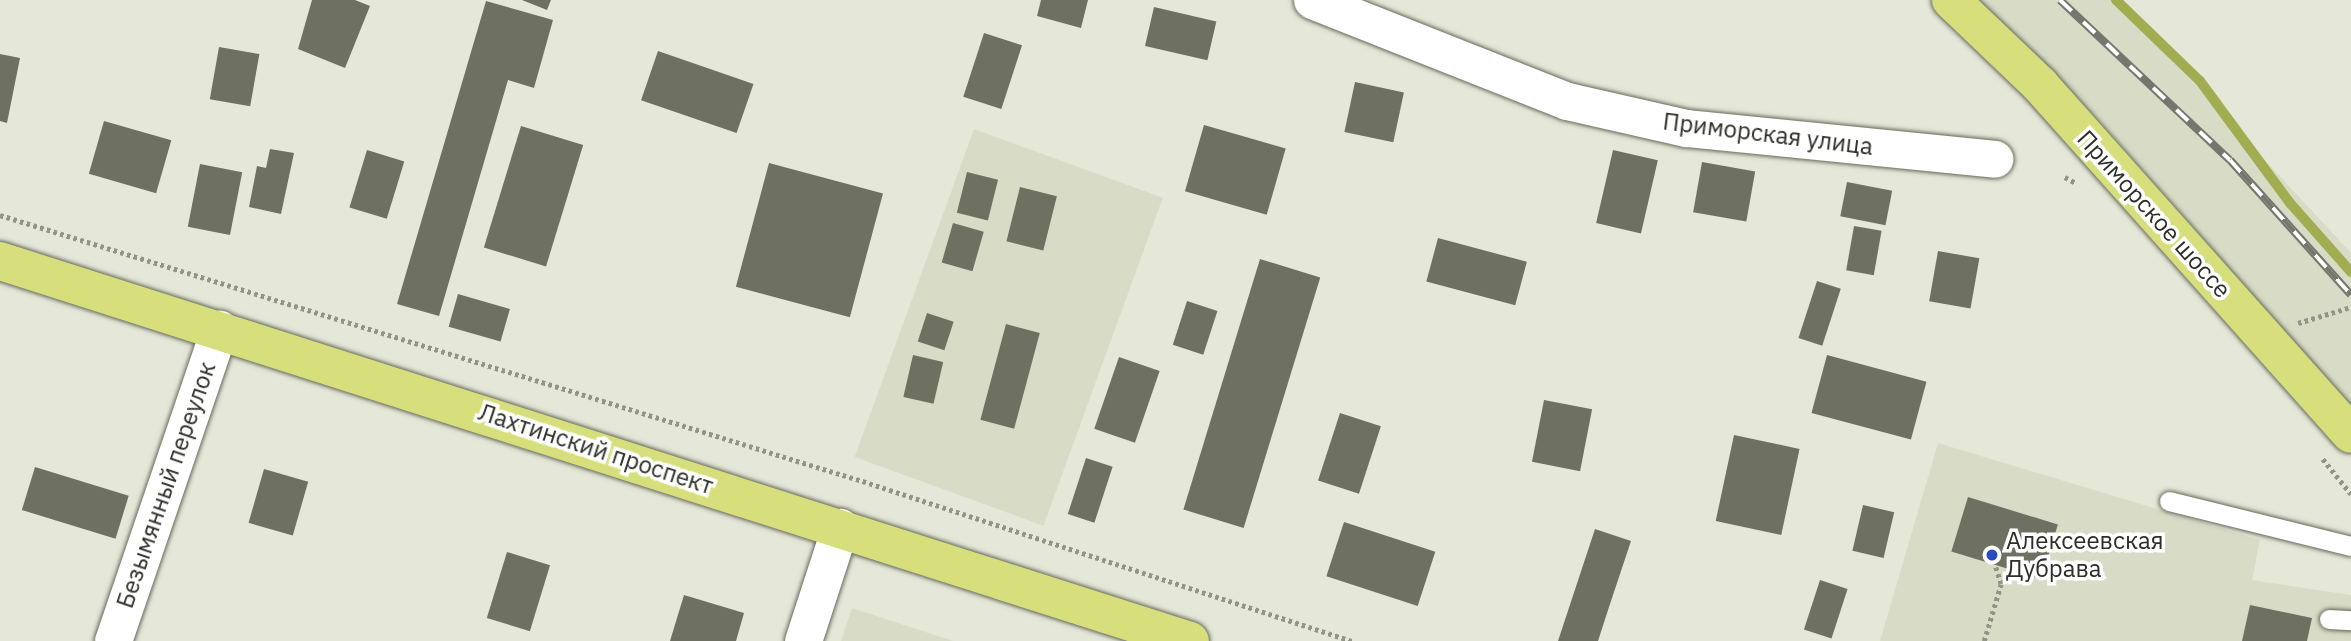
<!DOCTYPE html>
<html>
<head>
<meta charset="utf-8">
<style>
	body { margin:0 }
	#map { position:relative; width:2351px; height:641px; overflow:hidden; background:#e5e8d8; font-family:"IBM Plex Sans",sans-serif }
	div>[style] { position:absolute }
	.built>* { inset:0; background:#d8dcc6; transform-origin:0 0 }
	.stream>* { height:10px; margin:-5px; padding:0 5px; transform-origin:5px; border-radius:5px; background:#a2ad51 }
	.building>* { inset:0; background:#6e7162; transform-origin:0 0 }
	.path>* { height:4.5px; margin-top:-2.25px; transform-origin:0; background:repeating-linear-gradient(90deg,#929488 0 3.5px,transparent 0 7px) }
	.roads { filter:drop-shadow(0 0 2px #67695b) drop-shadow(0 0 2px #67695b) }
	.lane>* { height:19px; margin:-9.5px; padding:0 9.5px; transform-origin:9.5px; border-radius:9.5px; background:#fff }
	.street>* { height:37px; margin:-18.5px; padding:0 18.5px; transform-origin:18.5px; border-radius:18.5px; background:#fff }
	.primary>* { height:38px; margin:-19px; padding:0 19px; transform-origin:19px; border-radius:19px; background:#d7df7c }
	.rail>* { height:8px; margin-top:-4px; transform-origin:0; background:repeating-linear-gradient(90deg,#fff 0 16px,#75766d 0 32px); box-sizing:border-box; border-block:2px solid #75766d }
	.dots>* { width:19px; height:19px; translate:-50% -50%; box-sizing:border-box; border:4px solid #fff; border-radius:50% }
	span { translate:-50% -50%; white-space:nowrap; text-align:center; line-height:1.15; -webkit-text-stroke:7px #fff; paint-order:stroke }
	.street-label { font-size:24px; color:#2d2e28 }
	.poi-label { font-size:24px; color:#2d2e28 }
	.left { translate:0 -50%; text-align:left }
</style>
</head>
<body>
<div id="map">
	<div class="built">
		<i style="clip-path:polygon(1976px 0,2117px 0,2351px 253px,2351px 406px,2095px 116px)"></i>
		<i style="left:974px;top:129px;width:201px;height:349px;rotate:20deg"></i>
		<i style="clip-path:polygon(1938px 443px,2260px 540px,2252px 580px,2351px 595px,2351px 641px,1880px 641px)"></i>
		<i style="clip-path:polygon(852px 608px,953px 641px,841px 641px)"></i>
	</div>
	<div class="stream">
		<i style="left:2116px;top:0;width:117px;rotate:44deg"></i>
		<i style="left:2200px;top:81px;width:152px;rotate:53.6deg"></i>
		<i style="left:2290px;top:203px;width:92px;rotate:48.5deg"></i>
	</div>
	<div class="building">
		<i style="clip-path:polygon(312px 0,355px 0,370px 6px,345px 68px,298px 49px)"></i>
		<i style="clip-path:polygon(522px 0,551px 0,547px 10px)"></i>
		<i style="clip-path:polygon(1041px 0,1088px 0,1081px 28px,1037px 16px)"></i>
		<i style="clip-path:polygon(486px 1px,553px 20px,534px 88px,508px 80px,439px 316px,397px 304px)"></i>
		<i style="left:1154px;top:7px;width:64px;height:40px;rotate:13deg"></i>
		<i style="left:984px;top:33px;width:40px;height:67px;rotate:18deg"></i>
		<i style="left:219px;top:47px;width:41px;height:53px;rotate:10deg"></i>
		<i style="left:658px;top:51px;width:101px;height:52px;rotate:19deg"></i>
		<i style="clip-path:polygon(0 54px,20px 58px,7px 123px,0 121px)"></i>
		<i style="left:1355px;top:82px;width:50px;height:51px;rotate:12deg"></i>
		<i style="left:104px;top:121px;width:70px;height:55px;rotate:16deg"></i>
		<i style="left:1204px;top:125px;width:85px;height:69px;rotate:16deg"></i>
		<i style="left:521px;top:126px;width:65px;height:127px;rotate:17deg"></i>
		<i style="clip-path:polygon(270px 149px,294px 153px,281px 214px,249px 207px,257px 166px,266px 168px)"></i>
		<i style="left:367px;top:150px;width:39px;height:60px;rotate:17deg"></i>
		<i style="left:1613px;top:150px;width:46px;height:75px;rotate:13deg"></i>
		<i style="left:1702px;top:162px;width:54px;height:51px;rotate:10deg"></i>
		<i style="left:769px;top:163px;width:118px;height:128px;rotate:15deg"></i>
		<i style="left:200px;top:164px;width:43px;height:64px;rotate:11deg"></i>
		<i style="left:967px;top:172px;width:32px;height:42px;rotate:14deg"></i>
		<i style="left:1847px;top:182px;width:46px;height:35px;rotate:11deg"></i>
		<i style="left:1020px;top:187px;width:38px;height:56px;rotate:14deg"></i>
		<i style="left:953px;top:223px;width:32px;height:41px;rotate:16deg"></i>
		<i style="left:1854px;top:226px;width:28px;height:45px;rotate:10deg"></i>
		<i style="left:1438px;top:238px;width:92px;height:45px;rotate:15deg"></i>
		<i style="left:1938px;top:251px;width:42px;height:51px;rotate:10deg"></i>
		<i style="left:1260px;top:259px;width:63px;height:262px;rotate:17deg"></i>
		<i style="left:1817px;top:281px;width:25px;height:60px;rotate:18deg"></i>
		<i style="left:458px;top:294px;width:54px;height:34px;rotate:16deg"></i>
		<i style="left:1187px;top:301px;width:32px;height:46px;rotate:18deg"></i>
		<i style="left:927px;top:313px;width:28px;height:30px;rotate:18deg"></i>
		<i style="left:1006px;top:324px;width:35px;height:99px;rotate:15deg"></i>
		<i style="left:913px;top:355px;width:31px;height:43px;rotate:13deg"></i>
		<i style="left:1827px;top:355px;width:103px;height:60px;rotate:15deg"></i>
		<i style="left:1119px;top:357px;width:43px;height:76px;rotate:19deg"></i>
		<i style="left:1544px;top:400px;width:49px;height:63px;rotate:11deg"></i>
		<i style="left:1340px;top:413px;width:43px;height:71px;rotate:18deg"></i>
		<i style="left:1734px;top:435px;width:67px;height:88px;rotate:12deg"></i>
		<i style="left:1086px;top:458px;width:28px;height:59px;rotate:18deg"></i>
		<i style="left:35px;top:467px;width:98px;height:45px;rotate:17deg"></i>
		<i style="left:264px;top:469px;width:46px;height:56px;rotate:16deg"></i>
		<i style="left:1968px;top:497px;width:94px;height:57px;rotate:17deg"></i>
		<i style="left:1863px;top:505px;width:32px;height:47px;rotate:13deg"></i>
		<i style="left:1344px;top:522px;width:96px;height:57px;rotate:18deg"></i>
		<i style="clip-path:polygon(1595px 529px,1631px 541px,1609px 607px,1598px 641px,1558px 641px)"></i>
		<i style="left:507px;top:552px;width:45px;height:69px;rotate:17deg"></i>
		<i style="left:1820px;top:580px;width:29px;height:52px;rotate:18deg"></i>
		<i style="clip-path:polygon(684px 595px,744px 613px,736px 641px,670px 641px)"></i>
		<i style="clip-path:polygon(2250px 605px,2312px 618px,2307px 641px,2242px 641px)"></i>
	</div>
	<div class="path">
		<i style="left:2065px;top:177px;width:13px;rotate:29deg"></i>
		<i style="left:0;top:215px;width:896px;rotate:17.14deg"></i>
		<i style="left:856px;top:479px;width:522px;rotate:18.09deg"></i>
		<i style="left:2298px;top:323px;width:55px;rotate:-16.8deg"></i>
		<i style="left:2323px;top:459px;width:45px;rotate:51.3deg"></i>
		<i style="left:1984px;top:641px;width:59px;rotate:-73.4deg"></i>
		<i style="left:2001px;top:584px;width:20px;rotate:-108deg"></i>
	</div>
	<div class="roads">
		<div class="lane">
			<i style="left:2169px;top:501px;width:187px;rotate:13.9deg"></i>
			<i style="left:2329px;top:619px;width:22px;rotate:3deg"></i>
		</div>
		<div class="street">
			<i style="left:1312px;top:0;width:274px;rotate:21.6deg"></i>
			<i style="left:1567px;top:101px;width:122px;rotate:12.8deg"></i>
			<i style="left:1686px;top:128px;width:310px;rotate:5.7deg"></i>
			<i style="left:113px;top:641px;width:330px;rotate:-71.2deg"></i>
			<i style="left:803px;top:641px;width:120px;rotate:-72deg"></i>
		</div>
		<div class="primary">
			<i style="left:1951px;top:0;width:123px;rotate:43.7deg"></i>
			<i style="left:2040px;top:85px;width:467px;rotate:48.3deg"></i>
			<i style="left:0;top:261px;width:1249px;rotate:17.71deg"></i>
		</div>
	</div>
	<div class="rail">
		<i style="left:2060px;top:0;width:233px;rotate:43.3deg"></i>
		<i style="left:2230px;top:160px;width:181px;rotate:48.1deg"></i>
	</div>
	<div class="dots">
		<i style="left:1992px;top:555px;background:#254dbc"></i>
	</div>
	<div class="street-label">
		<span style="left:1768px;top:134px;rotate:7deg">Приморская улица</span>
		<span style="left:2154px;top:214px;rotate:48deg">Приморское шоссе</span>
		<span style="left:596px;top:449px;rotate:18deg">Лахтинский проспект</span>
		<span style="left:166px;top:485px;rotate:-71deg">Безымянный переулок</span>
	</div>
	<div class="poi-label">
		<span class="left" style="left:2006px;top:555px">Алексеевская<br>Дубрава</span>
	</div>
</div>
</body>
</html>
